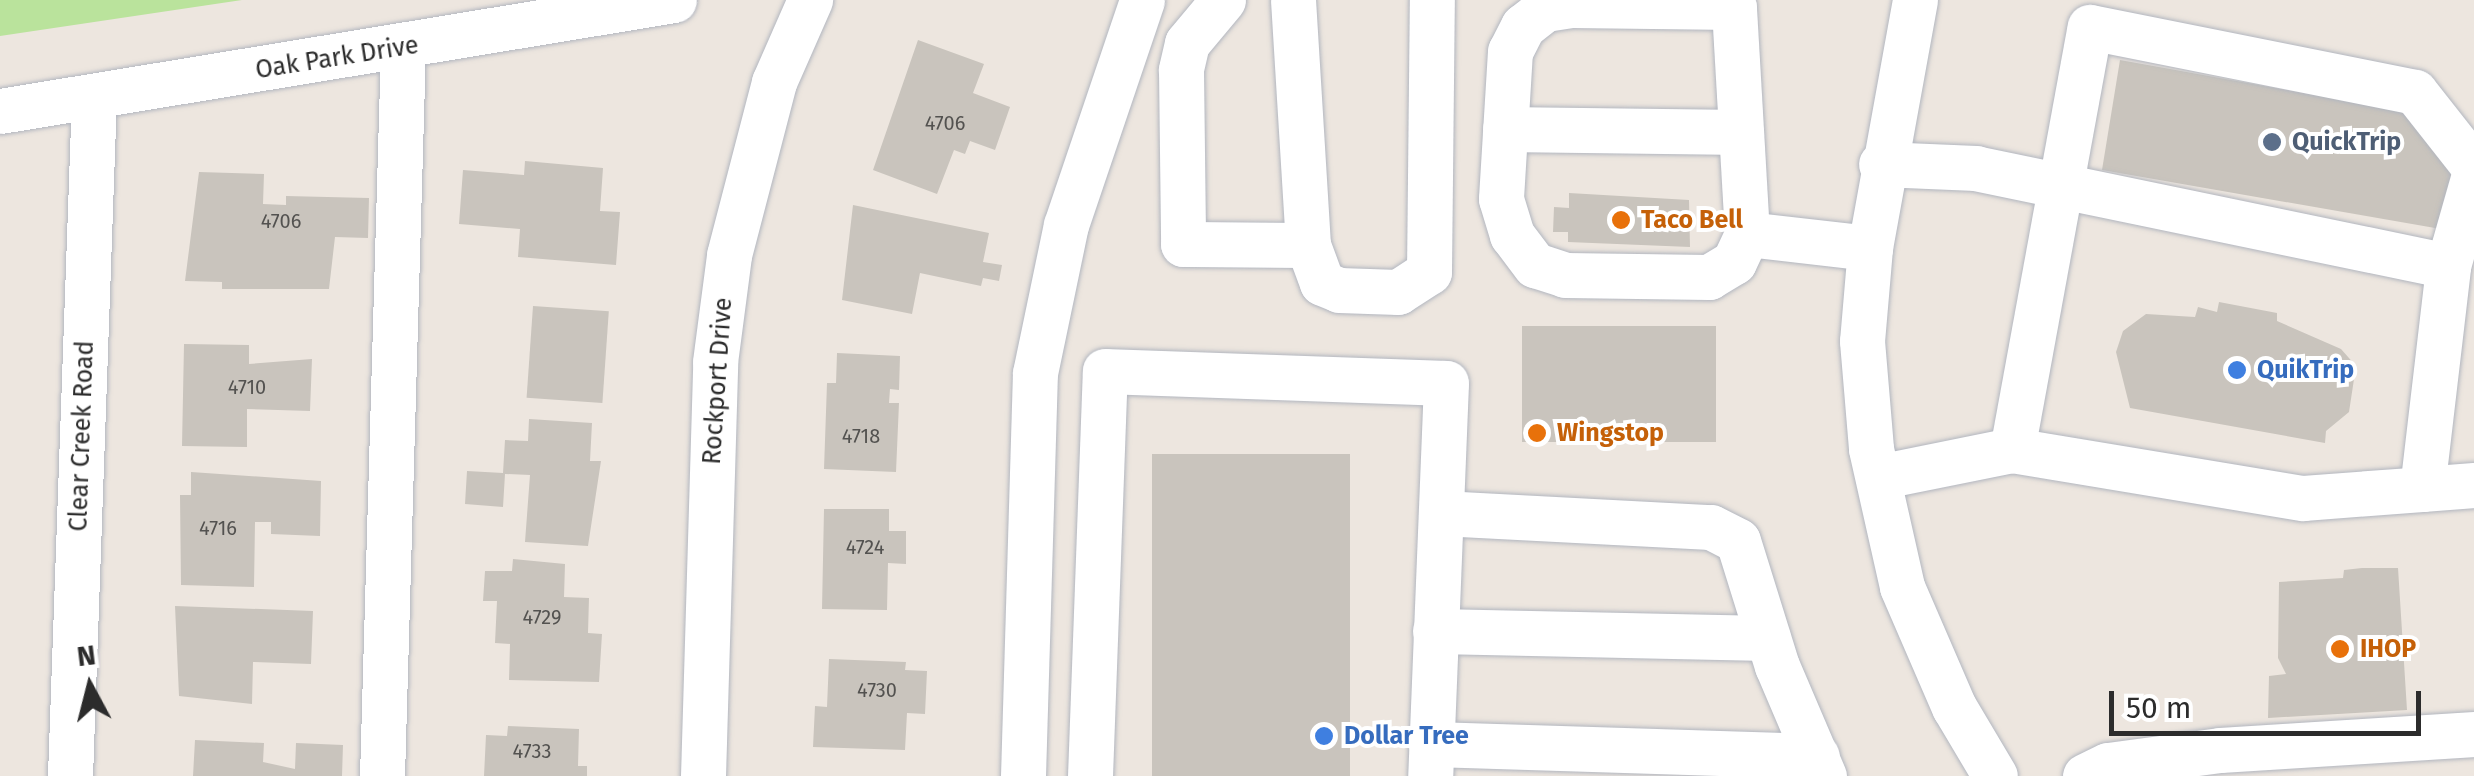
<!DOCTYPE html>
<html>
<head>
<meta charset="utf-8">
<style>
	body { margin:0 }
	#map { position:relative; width:2474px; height:776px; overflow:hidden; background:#ede6df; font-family:"Fira Sans",sans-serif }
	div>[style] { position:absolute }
	.green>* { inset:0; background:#bae39c }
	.building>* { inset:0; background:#c9c4bd; transform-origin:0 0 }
	.roads { filter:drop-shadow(0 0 2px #b2b6bf) drop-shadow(0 0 2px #b2b6bf) }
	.minor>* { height:45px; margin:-22.5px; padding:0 22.5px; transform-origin:22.5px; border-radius:22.5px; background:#fff }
	.dots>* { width:28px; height:28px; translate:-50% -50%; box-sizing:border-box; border:5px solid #fff; border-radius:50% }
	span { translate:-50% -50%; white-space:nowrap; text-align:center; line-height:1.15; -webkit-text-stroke:8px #fff; paint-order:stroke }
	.number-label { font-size:20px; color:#535250 }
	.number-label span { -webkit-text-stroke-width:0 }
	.street-label { font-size:25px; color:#2c2c2c }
	.service-label { font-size:25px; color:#4e5e75; font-weight:700 }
	.left { translate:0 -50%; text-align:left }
	.food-label { font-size:25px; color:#c56008; font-weight:700 }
	.shop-label { font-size:25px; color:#366cbe; font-weight:700 }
	.north { position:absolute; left:40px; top:636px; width:100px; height:100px; -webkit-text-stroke:8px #fff; paint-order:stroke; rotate:353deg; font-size:28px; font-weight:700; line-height:40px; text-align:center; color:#2c2c2c }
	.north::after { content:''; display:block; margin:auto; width:35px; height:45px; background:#2c2c2c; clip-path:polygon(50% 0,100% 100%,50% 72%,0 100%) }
	.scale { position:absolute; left:2109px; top:691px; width:312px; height:45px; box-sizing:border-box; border:5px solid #2c2c2c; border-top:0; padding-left:12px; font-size:30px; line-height:35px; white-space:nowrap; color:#2c2c2c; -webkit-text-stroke:8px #fff; paint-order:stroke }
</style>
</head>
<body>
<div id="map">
	<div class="green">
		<i style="clip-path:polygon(0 0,242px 0,0 36px)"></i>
	</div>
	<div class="building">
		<i style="clip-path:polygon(918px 40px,984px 64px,973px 93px,1010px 107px,995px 150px,970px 141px,965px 154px,954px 150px,937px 194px,873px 170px)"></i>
		<i style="clip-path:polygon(2120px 60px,2415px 113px,2467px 177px,2458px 232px,2102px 170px)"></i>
		<i style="clip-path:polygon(525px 161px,603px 168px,600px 211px,620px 212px,616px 265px,518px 257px,520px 229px,459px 224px,463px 170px,524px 175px)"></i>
		<i style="clip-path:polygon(199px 172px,264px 174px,263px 204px,286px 205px,286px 196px,369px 198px,368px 238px,335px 237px,329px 289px,222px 289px,222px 282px,185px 281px)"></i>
		<i style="clip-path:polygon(1569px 193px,1689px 200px,1690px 247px,1568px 242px,1568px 232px,1553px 232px,1554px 207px,1569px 208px)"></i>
		<i style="clip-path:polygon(853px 205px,989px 233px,983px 262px,1002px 265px,999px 281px,983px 278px,981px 286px,920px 273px,912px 314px,842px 300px)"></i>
		<i style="clip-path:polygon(2219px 302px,2277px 313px,2277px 321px,2341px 349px,2356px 366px,2349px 412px,2326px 431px,2325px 443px,2130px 408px,2116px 352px,2123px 331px,2146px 314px,2195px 317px,2198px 307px,2217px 312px)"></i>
		<i style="left:533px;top:306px;width:76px;height:92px;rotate:4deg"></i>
		<i style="left:1522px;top:326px;width:194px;height:116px"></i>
		<i style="clip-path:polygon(184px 344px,249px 345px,249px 364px,312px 359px,310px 411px,247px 409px,247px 447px,182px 446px)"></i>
		<i style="clip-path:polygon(837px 353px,900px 356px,899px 390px,890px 389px,889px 403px,899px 403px,896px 472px,824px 469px,827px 383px,836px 383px)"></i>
		<i style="clip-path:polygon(529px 419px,592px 423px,590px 461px,601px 461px,588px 546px,525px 542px,530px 475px,505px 474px,503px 507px,465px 504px,467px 471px,503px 473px,505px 440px,528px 441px)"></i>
		<i style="left:1152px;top:454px;width:198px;height:322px"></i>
		<i style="clip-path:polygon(191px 472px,321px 481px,320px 536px,271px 534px,271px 522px,255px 522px,254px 587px,181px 585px,180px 495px,191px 495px)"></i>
		<i style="clip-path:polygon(824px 509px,889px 509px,889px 531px,906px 531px,906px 564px,888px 563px,887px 610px,822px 609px)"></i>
		<i style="clip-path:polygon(513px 559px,565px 564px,564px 597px,589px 598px,588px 633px,602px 634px,599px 682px,509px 680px,510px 644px,495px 643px,497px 601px,483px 601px,485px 571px,512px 571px)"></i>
		<i style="clip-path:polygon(2362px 568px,2398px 568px,2407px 710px,2268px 718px,2269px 676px,2286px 674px,2278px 658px,2279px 582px,2343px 578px,2344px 570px)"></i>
		<i style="clip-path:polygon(175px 606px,313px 611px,311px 664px,253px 662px,252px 704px,179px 696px)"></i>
		<i style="clip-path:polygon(829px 659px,906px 662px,905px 670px,927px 671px,925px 714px,907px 713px,905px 750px,813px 747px,815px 706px,827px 707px)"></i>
		<i style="clip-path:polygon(508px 726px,579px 729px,578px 766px,587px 766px,587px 776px,484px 776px,486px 735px,507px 736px)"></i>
		<i style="clip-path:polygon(195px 740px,264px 743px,263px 762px,295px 769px,296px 743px,343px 745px,342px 776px,193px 776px)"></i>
	</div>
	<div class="roads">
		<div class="minor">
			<i style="left:1223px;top:0;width:56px;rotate:129.9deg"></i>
			<i style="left:1187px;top:43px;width:28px;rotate:103deg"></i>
			<i style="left:1181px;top:70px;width:174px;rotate:89.3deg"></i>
			<i style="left:1183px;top:244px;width:125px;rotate:0.5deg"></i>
			<i style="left:1308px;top:245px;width:245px;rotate:-93.5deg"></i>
			<i style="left:1915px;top:0;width:252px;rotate:100.3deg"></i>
			<i style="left:1870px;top:248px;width:93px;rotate:94.9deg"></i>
			<i style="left:1862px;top:341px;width:108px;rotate:85.2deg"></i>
			<i style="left:1871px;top:449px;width:141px;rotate:77.3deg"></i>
			<i style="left:1902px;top:587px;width:131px;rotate:66.6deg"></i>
			<i style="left:1954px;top:707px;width:80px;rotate:59.3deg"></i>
			<i style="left:0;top:111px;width:683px;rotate:-9.35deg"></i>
			<i style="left:1505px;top:129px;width:236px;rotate:0.7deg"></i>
			<i style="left:1747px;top:234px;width:227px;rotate:-93.3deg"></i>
			<i style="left:1734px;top:7px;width:163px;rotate:-179.3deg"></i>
			<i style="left:1571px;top:5px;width:26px;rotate:171deg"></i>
			<i style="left:1545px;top:9px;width:28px;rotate:142deg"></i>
			<i style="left:1523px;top:26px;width:28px;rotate:117deg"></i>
			<i style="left:1510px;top:51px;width:148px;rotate:93.5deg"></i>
			<i style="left:1501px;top:199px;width:38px;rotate:73deg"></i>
			<i style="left:1512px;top:235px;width:38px;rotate:53deg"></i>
			<i style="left:1535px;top:265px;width:32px;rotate:18deg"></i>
			<i style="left:1565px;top:275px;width:144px;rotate:0.8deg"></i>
			<i style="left:1709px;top:277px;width:29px;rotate:-31deg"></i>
			<i style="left:1734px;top:262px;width:31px;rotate:-65deg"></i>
			<i style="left:1747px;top:234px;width:124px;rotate:6.5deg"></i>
			<i style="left:1308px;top:245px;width:40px;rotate:69.8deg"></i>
			<i style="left:1322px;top:283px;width:18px;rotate:22deg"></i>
			<i style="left:1339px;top:290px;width:59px;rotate:1.9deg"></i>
			<i style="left:1398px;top:292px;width:37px;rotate:-33deg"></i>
			<i style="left:1429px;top:272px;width:272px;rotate:-89.4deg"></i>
			<i style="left:2448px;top:266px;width:95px;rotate:-74.1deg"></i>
			<i style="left:2012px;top:450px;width:430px;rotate:-79.6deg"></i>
			<i style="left:2090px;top:27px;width:331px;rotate:11.3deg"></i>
			<i style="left:2415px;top:92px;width:95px;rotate:51.8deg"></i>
			<i style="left:1878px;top:477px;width:137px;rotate:-11.4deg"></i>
			<i style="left:2012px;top:450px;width:295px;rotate:9.4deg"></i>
			<i style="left:2303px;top:498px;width:119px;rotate:-4.3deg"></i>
			<i style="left:2422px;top:489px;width:225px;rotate:-83.3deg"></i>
			<i style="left:2448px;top:266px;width:482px;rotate:-168.3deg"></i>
			<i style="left:1976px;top:168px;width:95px;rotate:-177.6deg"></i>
			<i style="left:2422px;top:489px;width:52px;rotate:-4.4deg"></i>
			<i style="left:1441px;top:513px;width:270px;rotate:3deg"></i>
			<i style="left:1711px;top:527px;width:30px;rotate:27deg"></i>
			<i style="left:1738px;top:541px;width:131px;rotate:72.7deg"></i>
			<i style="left:1777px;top:666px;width:120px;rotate:66.9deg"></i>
			<i style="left:1435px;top:631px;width:333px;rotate:1.2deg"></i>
			<i style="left:1431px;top:744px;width:386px;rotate:1.8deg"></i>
			<i style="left:70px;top:776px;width:680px;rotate:-87.98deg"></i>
			<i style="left:382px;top:776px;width:727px;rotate:-88.35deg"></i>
			<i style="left:703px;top:776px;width:414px;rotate:-88.3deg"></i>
			<i style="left:715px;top:362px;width:108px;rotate:-82.5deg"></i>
			<i style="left:729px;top:255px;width:179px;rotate:-75.4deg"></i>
			<i style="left:774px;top:82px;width:90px;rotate:-66.3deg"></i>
			<i style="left:1023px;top:776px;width:403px;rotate:-88.3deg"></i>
			<i style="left:1035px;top:373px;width:151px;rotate:-78.2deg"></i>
			<i style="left:1066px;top:225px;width:237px;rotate:-71.3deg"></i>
			<i style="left:1090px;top:776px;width:405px;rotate:-87.9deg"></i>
			<i style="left:1105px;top:371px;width:341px;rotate:2deg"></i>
			<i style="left:1446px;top:383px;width:393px;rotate:92.3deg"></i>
			<i style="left:2085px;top:776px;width:25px;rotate:-26deg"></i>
			<i style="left:2108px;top:765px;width:113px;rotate:-7.6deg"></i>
			<i style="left:2220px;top:750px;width:255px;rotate:-3.6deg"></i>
		</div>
	</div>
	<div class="dots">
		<i style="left:2272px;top:142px;background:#5c6f8a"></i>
		<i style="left:1621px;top:220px;background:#e8710a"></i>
		<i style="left:2237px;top:370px;background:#3f7fe0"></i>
		<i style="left:1537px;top:433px;background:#e8710a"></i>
		<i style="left:2340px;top:649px;background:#e8710a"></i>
		<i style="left:1324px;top:736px;background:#3f7fe0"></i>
	</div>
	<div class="number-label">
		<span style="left:945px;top:123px">4706</span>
		<span style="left:281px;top:221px">4706</span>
		<span style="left:247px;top:387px">4710</span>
		<span style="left:861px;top:436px">4718</span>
		<span style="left:218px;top:528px">4716</span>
		<span style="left:865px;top:547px">4724</span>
		<span style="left:542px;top:617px">4729</span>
		<span style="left:877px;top:690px">4730</span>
		<span style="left:532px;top:751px">4733</span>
	</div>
	<div class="street-label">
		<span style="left:337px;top:58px;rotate:-9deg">Oak Park Drive</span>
		<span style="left:718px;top:381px;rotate:-86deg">Rockport Drive</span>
		<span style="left:82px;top:436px;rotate:-88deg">Clear Creek Road</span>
	</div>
	<div class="service-label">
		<span class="left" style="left:2292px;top:142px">QuickTrip</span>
	</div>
	<div class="food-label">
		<span class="left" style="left:1641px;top:220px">Taco Bell</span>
		<span class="left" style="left:1557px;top:433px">Wingstop</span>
		<span class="left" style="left:2360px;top:649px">IHOP</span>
	</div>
	<div class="shop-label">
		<span class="left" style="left:2257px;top:370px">QuikTrip</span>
		<span class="left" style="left:1344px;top:736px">Dollar Tree</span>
	</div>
	<div class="north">N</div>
	<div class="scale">50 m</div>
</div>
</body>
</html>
